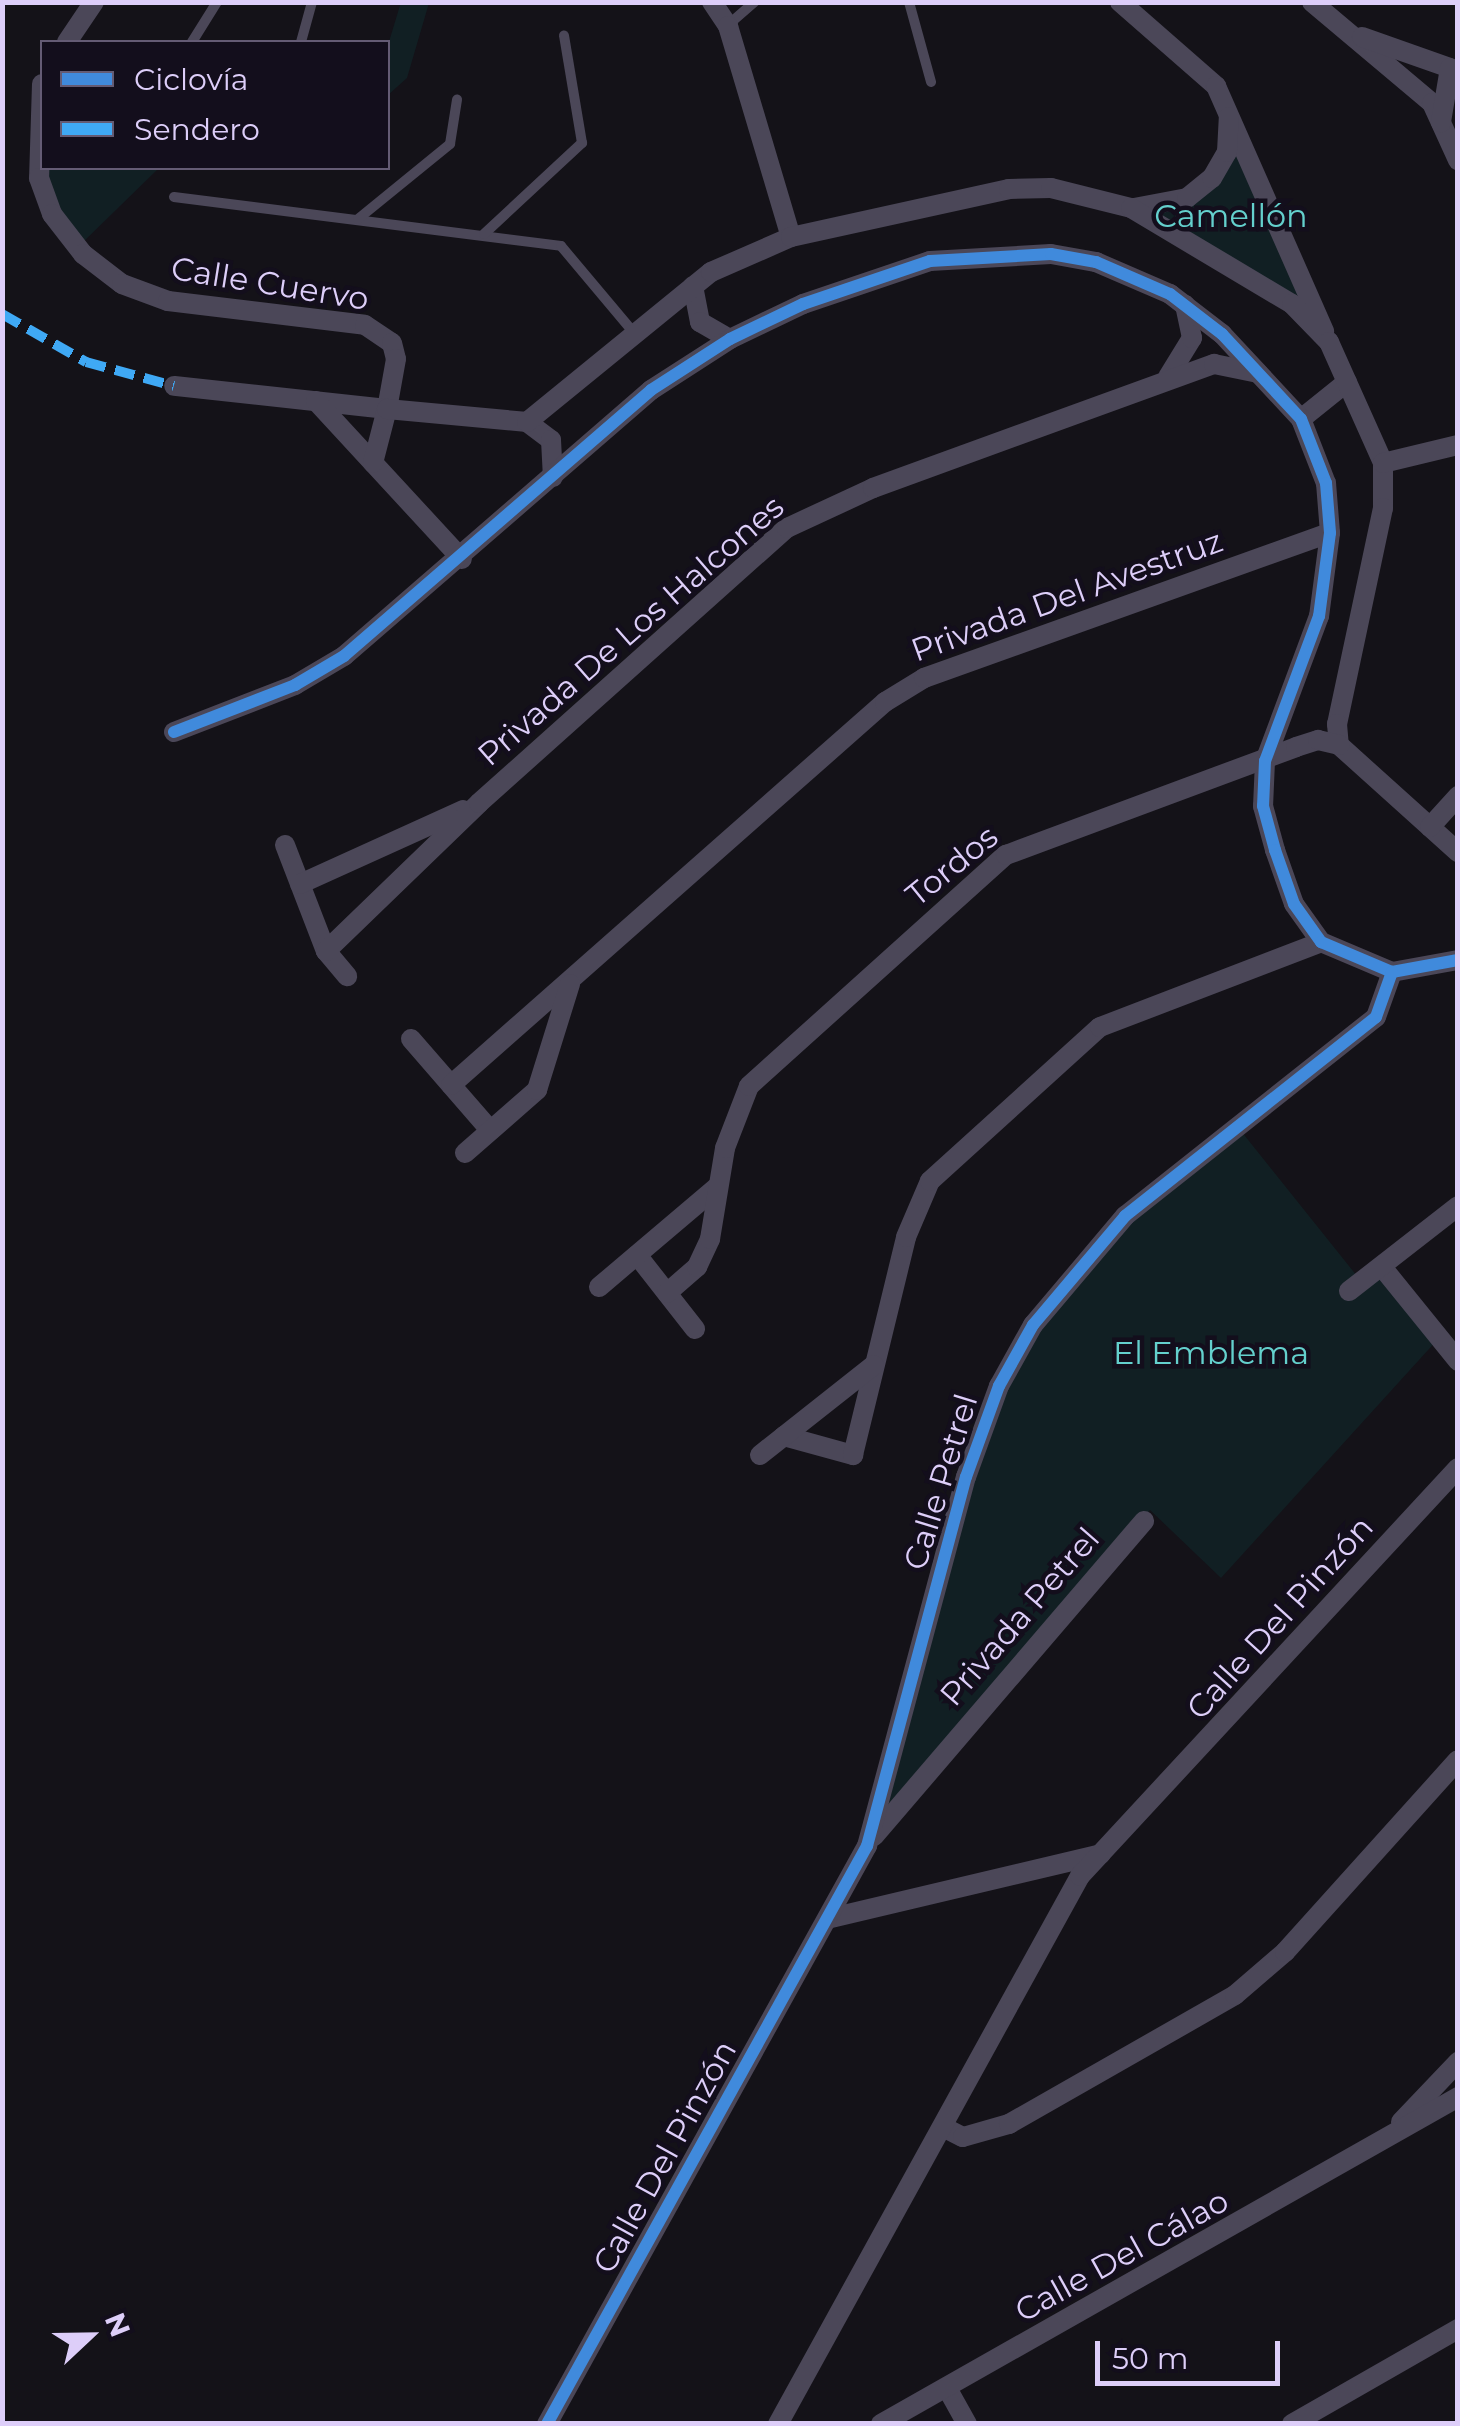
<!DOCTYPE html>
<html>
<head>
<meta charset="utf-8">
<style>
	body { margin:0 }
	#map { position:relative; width:1460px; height:2426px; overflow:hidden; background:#141218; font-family:Montserrat,sans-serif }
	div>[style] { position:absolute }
	.green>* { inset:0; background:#111f23 }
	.service>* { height:10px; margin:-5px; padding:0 5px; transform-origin:5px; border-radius:5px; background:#4b4758 }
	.minor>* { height:20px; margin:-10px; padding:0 10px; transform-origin:10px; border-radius:10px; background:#4b4758 }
	.quiet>* { height:10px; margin-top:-5px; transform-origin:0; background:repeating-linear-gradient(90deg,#3fa9f5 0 20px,transparent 0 30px) }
	.cycleway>* { height:12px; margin:-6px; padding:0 6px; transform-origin:6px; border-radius:6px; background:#408adc }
	span { translate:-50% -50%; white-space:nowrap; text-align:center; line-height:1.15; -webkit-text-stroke:9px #130e1c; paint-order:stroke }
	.park-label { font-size:32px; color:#64d0cd }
	.street-label { font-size:32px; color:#ddcef9 }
	.frame { position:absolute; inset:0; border:5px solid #ddcef9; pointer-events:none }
	.legend { position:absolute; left:40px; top:40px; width:350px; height:130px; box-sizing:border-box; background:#130e1c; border:2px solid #645b74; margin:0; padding:12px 18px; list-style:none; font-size:30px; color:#ddcef9 }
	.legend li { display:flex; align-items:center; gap:20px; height:50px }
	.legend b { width:50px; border:2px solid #645b74 }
	.north { position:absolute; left:40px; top:2286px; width:100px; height:100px; -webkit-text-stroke:8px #130e1c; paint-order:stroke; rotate:68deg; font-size:28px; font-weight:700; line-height:40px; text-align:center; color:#ddcef9 }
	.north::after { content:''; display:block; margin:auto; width:35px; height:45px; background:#ddcef9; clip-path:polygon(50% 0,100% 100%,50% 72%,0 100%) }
	.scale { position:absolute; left:1095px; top:2341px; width:185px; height:45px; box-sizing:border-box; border:5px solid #ddcef9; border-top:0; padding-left:12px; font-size:30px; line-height:35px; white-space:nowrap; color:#ddcef9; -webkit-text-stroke:8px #130e1c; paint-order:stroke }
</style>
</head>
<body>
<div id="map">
	<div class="green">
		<i style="clip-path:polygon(401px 2px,429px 3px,407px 78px,388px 95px,388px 45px)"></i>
		<i style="clip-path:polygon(1230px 110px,1329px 342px,1292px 304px,1131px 208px,1212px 178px)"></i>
		<i style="clip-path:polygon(42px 168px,159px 168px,77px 248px)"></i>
		<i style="clip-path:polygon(1237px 1126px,1361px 1281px,1382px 1267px,1439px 1338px,1221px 1578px,1150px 1510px,867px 1846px,999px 1386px,1062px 1282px)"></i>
	</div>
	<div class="service">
		<i style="left:909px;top:2px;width:83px;rotate:74.6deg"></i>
		<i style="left:728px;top:25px;width:35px;rotate:-41deg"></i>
		<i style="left:192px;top:42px;width:47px;rotate:-58deg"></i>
		<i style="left:301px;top:42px;width:41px;rotate:-74.6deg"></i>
		<i style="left:174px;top:197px;width:390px;rotate:7.2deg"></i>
		<i style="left:561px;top:246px;width:114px;rotate:50deg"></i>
		<i style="left:358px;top:219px;width:119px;rotate:-39.2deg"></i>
		<i style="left:450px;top:144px;width:45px;rotate:-81deg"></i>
		<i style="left:484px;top:234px;width:134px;rotate:-42.9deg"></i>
		<i style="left:582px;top:143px;width:109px;rotate:-99.5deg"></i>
	</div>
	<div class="minor">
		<i style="left:712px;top:2px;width:29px;rotate:56deg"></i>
		<i style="left:728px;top:26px;width:220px;rotate:73.4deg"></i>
		<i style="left:1120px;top:2px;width:128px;rotate:41.2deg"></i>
		<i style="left:1216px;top:86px;width:268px;rotate:66.2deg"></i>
		<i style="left:1312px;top:2px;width:157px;rotate:40.1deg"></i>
		<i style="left:1432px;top:103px;width:63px;rotate:65.5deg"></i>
		<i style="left:1362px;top:37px;width:93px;rotate:19.4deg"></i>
		<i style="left:1450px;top:68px;width:55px;rotate:99.5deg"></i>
		<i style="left:67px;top:42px;width:48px;rotate:-56deg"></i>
		<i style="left:42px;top:84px;width:94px;rotate:91.8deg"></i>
		<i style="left:39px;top:178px;width:38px;rotate:70deg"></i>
		<i style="left:52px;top:214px;width:51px;rotate:52.2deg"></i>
		<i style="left:83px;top:254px;width:49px;rotate:37.6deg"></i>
		<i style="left:122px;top:284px;width:49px;rotate:20.3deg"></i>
		<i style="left:168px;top:301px;width:198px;rotate:6.9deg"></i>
		<i style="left:365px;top:325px;width:32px;rotate:34deg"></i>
		<i style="left:392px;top:343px;width:16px;rotate:76deg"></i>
		<i style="left:396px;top:359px;width:51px;rotate:100.2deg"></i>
		<i style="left:387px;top:409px;width:214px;rotate:-173.8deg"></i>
		<i style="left:1134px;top:208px;width:54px;rotate:-10.7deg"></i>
		<i style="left:1187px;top:198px;width:32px;rotate:-39deg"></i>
		<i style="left:1212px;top:178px;width:30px;rotate:-60deg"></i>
		<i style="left:1227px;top:152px;width:35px;rotate:-87deg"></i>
		<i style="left:693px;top:286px;width:37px;rotate:79deg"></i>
		<i style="left:700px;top:322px;width:34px;rotate:30deg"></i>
		<i style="left:1168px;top:377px;width:46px;rotate:-58.4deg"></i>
		<i style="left:1192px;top:338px;width:34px;rotate:-102deg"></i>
		<i style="left:316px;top:401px;width:215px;rotate:47.3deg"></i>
		<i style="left:1301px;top:419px;width:59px;rotate:-38.8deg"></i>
		<i style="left:527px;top:422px;width:30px;rotate:37deg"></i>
		<i style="left:551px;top:440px;width:37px;rotate:87deg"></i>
		<i style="left:373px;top:463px;width:56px;rotate:-75.5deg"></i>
		<i style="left:387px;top:409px;width:141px;rotate:5.3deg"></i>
		<i style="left:527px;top:422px;width:237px;rotate:-39.2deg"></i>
		<i style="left:711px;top:272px;width:87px;rotate:-23.6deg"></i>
		<i style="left:791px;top:237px;width:223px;rotate:-12.4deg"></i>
		<i style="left:1009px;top:189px;width:42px;rotate:-1.4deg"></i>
		<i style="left:1051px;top:188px;width:82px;rotate:14deg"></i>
		<i style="left:1131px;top:208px;width:187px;rotate:30.8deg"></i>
		<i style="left:1292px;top:304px;width:53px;rotate:45.8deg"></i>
		<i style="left:1329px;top:342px;width:133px;rotate:65.9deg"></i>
		<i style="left:1383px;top:463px;width:45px;rotate:90deg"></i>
		<i style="left:1383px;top:508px;width:221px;rotate:102deg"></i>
		<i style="left:1337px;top:724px;width:21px;rotate:85deg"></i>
		<i style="left:1339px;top:745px;width:160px;rotate:42deg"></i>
		<i style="left:1383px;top:463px;width:77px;rotate:-13.5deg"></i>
		<i style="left:174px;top:732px;width:130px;rotate:-21.2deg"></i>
		<i style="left:295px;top:685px;width:57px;rotate:-30.6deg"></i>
		<i style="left:344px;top:656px;width:406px;rotate:-40.9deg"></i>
		<i style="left:651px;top:390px;width:94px;rotate:-32.8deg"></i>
		<i style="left:730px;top:339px;width:81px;rotate:-25.6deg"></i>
		<i style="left:803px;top:304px;width:134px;rotate:-18.7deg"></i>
		<i style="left:930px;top:261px;width:121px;rotate:-3.3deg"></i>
		<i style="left:1051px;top:254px;width:46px;rotate:10.1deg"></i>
		<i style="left:1096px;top:262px;width:81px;rotate:23.4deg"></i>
		<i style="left:1170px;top:294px;width:66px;rotate:37.6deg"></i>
		<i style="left:1222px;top:334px;width:116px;rotate:47.1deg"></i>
		<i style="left:1301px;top:419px;width:69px;rotate:68.7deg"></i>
		<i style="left:1326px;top:483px;width:50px;rotate:85.4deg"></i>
		<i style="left:1330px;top:533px;width:84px;rotate:97.5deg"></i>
		<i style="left:1319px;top:616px;width:155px;rotate:110.4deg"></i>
		<i style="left:1265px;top:761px;width:45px;rotate:92.5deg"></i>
		<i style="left:1263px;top:806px;width:46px;rotate:74.7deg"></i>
		<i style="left:1275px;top:850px;width:57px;rotate:70.6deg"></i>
		<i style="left:1294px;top:904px;width:47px;rotate:54.6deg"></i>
		<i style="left:1321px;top:942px;width:77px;rotate:22.9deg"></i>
		<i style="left:1392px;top:972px;width:67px;rotate:-10.3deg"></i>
		<i style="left:1430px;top:827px;width:42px;rotate:-47.9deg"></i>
		<i style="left:285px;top:845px;width:114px;rotate:68.9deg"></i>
		<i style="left:326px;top:951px;width:33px;rotate:50deg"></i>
		<i style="left:300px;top:884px;width:179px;rotate:-24.4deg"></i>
		<i style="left:326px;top:951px;width:213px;rotate:-44deg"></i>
		<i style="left:479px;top:803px;width:413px;rotate:-41.8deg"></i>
		<i style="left:787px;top:528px;width:95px;rotate:-24.9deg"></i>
		<i style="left:873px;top:488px;width:363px;rotate:-20deg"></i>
		<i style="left:1214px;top:364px;width:45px;rotate:11.6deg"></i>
		<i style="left:411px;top:1039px;width:121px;rotate:49deg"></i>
		<i style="left:451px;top:1085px;width:579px;rotate:-41.43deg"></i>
		<i style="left:885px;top:702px;width:46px;rotate:-31.6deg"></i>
		<i style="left:924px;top:678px;width:431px;rotate:-19.7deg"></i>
		<i style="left:465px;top:1153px;width:96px;rotate:-41.2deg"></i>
		<i style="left:537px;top:1090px;width:111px;rotate:-72.7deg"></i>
		<i style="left:637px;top:1255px;width:94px;rotate:51.9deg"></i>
		<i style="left:1382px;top:1267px;width:121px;rotate:51deg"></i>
		<i style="left:599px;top:1287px;width:156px;rotate:-40.3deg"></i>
		<i style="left:1349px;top:1291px;width:138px;rotate:-37.9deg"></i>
		<i style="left:667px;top:1293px;width:40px;rotate:-41deg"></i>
		<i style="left:697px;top:1267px;width:31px;rotate:-65deg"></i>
		<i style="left:710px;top:1239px;width:92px;rotate:-80.6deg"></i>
		<i style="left:725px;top:1148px;width:66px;rotate:-68.8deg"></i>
		<i style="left:749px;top:1086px;width:346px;rotate:-42deg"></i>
		<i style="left:1006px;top:855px;width:309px;rotate:-20.4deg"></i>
		<i style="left:1296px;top:747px;width:23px;rotate:-18deg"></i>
		<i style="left:1318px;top:740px;width:22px;rotate:13deg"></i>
		<i style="left:784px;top:1436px;width:72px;rotate:15.4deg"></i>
		<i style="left:853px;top:1455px;width:224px;rotate:-76.3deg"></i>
		<i style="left:906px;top:1237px;width:61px;rotate:-66.8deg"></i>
		<i style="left:930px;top:1181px;width:229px;rotate:-42.2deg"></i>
		<i style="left:1100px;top:1027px;width:237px;rotate:-21deg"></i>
		<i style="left:760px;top:1455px;width:145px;rotate:-38.3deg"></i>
		<i style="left:874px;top:1836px;width:415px;rotate:-49.4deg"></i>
		<i style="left:831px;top:1918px;width:277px;rotate:-13.3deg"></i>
		<i style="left:1401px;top:2122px;width:83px;rotate:-46.5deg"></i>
		<i style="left:943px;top:2127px;width:22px;rotate:27deg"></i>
		<i style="left:963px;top:2137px;width:48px;rotate:-15.8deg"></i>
		<i style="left:1009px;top:2124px;width:260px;rotate:-29.7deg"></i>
		<i style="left:1235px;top:1995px;width:66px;rotate:-40.7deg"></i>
		<i style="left:1285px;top:1952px;width:258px;rotate:-48deg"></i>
		<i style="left:947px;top:2388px;width:41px;rotate:60.9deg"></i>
		<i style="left:547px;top:2424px;width:661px;rotate:-61.03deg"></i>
		<i style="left:867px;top:1846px;width:382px;rotate:-75deg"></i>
		<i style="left:966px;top:1477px;width:97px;rotate:-70.1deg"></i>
		<i style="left:999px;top:1386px;width:70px;rotate:-60.9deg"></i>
		<i style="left:1033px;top:1325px;width:143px;rotate:-49.8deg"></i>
		<i style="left:1125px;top:1216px;width:320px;rotate:-38.4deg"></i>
		<i style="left:1376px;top:1017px;width:48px;rotate:-70.4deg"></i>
		<i style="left:778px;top:2424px;width:626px;rotate:-61.14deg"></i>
		<i style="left:1080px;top:1876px;width:556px;rotate:-47.19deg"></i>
		<i style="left:881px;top:2424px;width:663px;rotate:-29.54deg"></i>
		<i style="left:1292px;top:2424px;width:191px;rotate:-29.8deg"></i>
	</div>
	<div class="quiet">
		<i style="left:2px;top:314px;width:97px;rotate:29.7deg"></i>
		<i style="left:86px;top:362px;width:91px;rotate:15.3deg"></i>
	</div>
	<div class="cycleway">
		<i style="left:174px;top:732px;width:130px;rotate:-21.2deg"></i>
		<i style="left:295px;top:685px;width:57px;rotate:-30.6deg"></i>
		<i style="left:344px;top:656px;width:406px;rotate:-40.9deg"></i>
		<i style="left:651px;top:390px;width:94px;rotate:-32.8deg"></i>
		<i style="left:730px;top:339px;width:81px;rotate:-25.6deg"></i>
		<i style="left:803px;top:304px;width:134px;rotate:-18.7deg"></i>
		<i style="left:930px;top:261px;width:121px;rotate:-3.3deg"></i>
		<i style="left:1051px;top:254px;width:46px;rotate:10.1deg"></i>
		<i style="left:1096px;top:262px;width:81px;rotate:23.4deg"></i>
		<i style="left:1170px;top:294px;width:66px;rotate:37.6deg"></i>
		<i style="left:1222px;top:334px;width:116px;rotate:47.1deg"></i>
		<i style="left:1301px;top:419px;width:69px;rotate:68.7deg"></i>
		<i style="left:1326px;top:483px;width:50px;rotate:85.4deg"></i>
		<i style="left:1330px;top:533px;width:84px;rotate:97.5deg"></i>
		<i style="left:1319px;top:616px;width:155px;rotate:110.4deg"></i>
		<i style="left:1265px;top:761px;width:45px;rotate:92.5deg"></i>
		<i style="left:1263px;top:806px;width:46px;rotate:74.7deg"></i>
		<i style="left:1275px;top:850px;width:57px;rotate:70.6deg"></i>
		<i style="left:1294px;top:904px;width:47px;rotate:54.6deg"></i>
		<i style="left:1321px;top:942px;width:77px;rotate:22.9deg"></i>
		<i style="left:1392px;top:972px;width:67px;rotate:-10.3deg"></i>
		<i style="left:547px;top:2424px;width:661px;rotate:-61.03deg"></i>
		<i style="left:867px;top:1846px;width:382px;rotate:-75deg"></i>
		<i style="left:966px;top:1477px;width:97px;rotate:-70.1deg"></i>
		<i style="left:999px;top:1386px;width:70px;rotate:-60.9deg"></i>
		<i style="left:1033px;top:1325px;width:143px;rotate:-49.8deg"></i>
		<i style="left:1125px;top:1216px;width:320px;rotate:-38.4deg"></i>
		<i style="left:1376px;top:1017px;width:48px;rotate:-70.4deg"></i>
	</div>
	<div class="park-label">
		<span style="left:1231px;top:216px">Camellón</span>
		<span style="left:1211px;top:1353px">El Emblema</span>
	</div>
	<div class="street-label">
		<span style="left:270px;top:284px;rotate:9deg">Calle Cuervo</span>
		<span style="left:1067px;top:596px;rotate:-20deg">Privada Del Avestruz</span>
		<span style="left:631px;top:631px;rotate:-41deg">Privada De Los Halcones</span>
		<span style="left:952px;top:866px;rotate:-39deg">Tordos</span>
		<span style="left:941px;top:1482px;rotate:-73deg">Calle Petrel</span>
		<span style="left:1020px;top:1617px;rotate:-49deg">Privada Petrel</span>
		<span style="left:1280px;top:1618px;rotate:-48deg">Calle Del Pinzón</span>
		<span style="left:665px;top:2157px;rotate:-61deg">Calle Del Pinzón</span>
		<span style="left:1122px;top:2256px;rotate:-29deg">Calle Del Cálao</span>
	</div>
	<div class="frame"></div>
	<ul class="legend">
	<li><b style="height:12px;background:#408adc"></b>Ciclovía</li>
	<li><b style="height:12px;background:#3fa9f5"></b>Sendero</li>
	</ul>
	<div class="north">N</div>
	<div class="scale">50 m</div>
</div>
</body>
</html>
